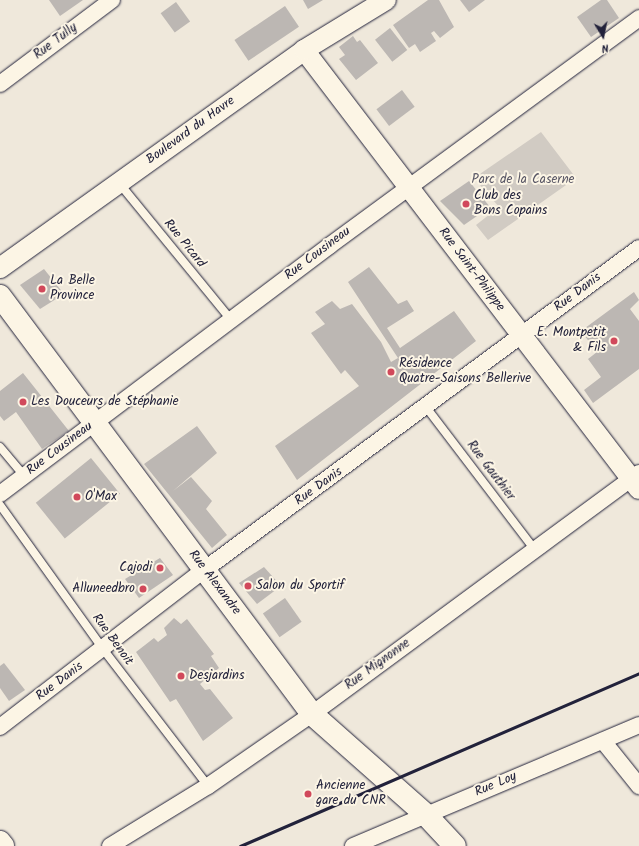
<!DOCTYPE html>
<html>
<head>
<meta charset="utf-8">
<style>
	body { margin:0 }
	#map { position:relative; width:639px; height:846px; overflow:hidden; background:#efe8db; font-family:Kalam,sans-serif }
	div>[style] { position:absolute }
	.green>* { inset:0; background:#d1cbc3 }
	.building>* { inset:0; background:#bcb7b3; transform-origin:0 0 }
	.roads { filter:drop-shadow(0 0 1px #22223b) drop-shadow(0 0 1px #22223b) }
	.service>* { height:8px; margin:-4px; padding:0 4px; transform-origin:4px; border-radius:4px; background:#fcf5e5 }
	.minor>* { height:16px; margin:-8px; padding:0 8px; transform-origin:8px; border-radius:8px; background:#fcf5e5 }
	.tertiary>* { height:20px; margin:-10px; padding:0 10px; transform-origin:10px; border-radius:10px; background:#fcf5e5 }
	.secondary>* { height:22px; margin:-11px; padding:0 11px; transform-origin:11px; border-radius:11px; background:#fcf5e5 }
	.rail>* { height:3px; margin:-1.5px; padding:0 1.5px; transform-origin:1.5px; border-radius:1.5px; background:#22223b }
	.dots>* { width:11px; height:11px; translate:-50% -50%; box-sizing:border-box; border:2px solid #fcf5e5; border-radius:50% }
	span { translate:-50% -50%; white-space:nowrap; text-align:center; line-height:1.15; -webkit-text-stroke:4px #fcf5e5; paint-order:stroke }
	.street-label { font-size:13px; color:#22223b }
	.park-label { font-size:13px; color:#575564 }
	.poi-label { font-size:13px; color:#22223b }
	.left { translate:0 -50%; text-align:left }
	.right { translate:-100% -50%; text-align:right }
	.north { position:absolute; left:583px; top:16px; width:40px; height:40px; -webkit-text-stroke:3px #fcf5e5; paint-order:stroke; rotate:170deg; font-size:11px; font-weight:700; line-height:16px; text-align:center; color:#22223b }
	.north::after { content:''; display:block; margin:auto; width:14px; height:18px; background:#22223b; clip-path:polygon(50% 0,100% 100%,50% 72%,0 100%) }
</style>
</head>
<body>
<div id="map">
	<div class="green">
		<i style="clip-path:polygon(541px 132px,576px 178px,488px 240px,476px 225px,499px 207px,474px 178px)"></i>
	</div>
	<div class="building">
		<i style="clip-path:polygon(49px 0,83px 0,60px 16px)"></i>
		<i style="clip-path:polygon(303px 0,323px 0,308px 9px)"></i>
		<i style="clip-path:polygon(428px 0,439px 0,454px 27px,440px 38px,434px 31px,431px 33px,436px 41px,420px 52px,415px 44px,409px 48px,393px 25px)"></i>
		<i style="clip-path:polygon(460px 0,485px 0,469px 12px)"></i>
		<i style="clip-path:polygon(601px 0,607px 0,619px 18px,591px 37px,577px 17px)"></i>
		<i style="left:176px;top:2px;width:24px;height:19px;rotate:54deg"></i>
		<i style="left:285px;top:6px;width:25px;height:61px;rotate:56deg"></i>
		<i style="left:390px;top:28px;width:28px;height:19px;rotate:52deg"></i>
		<i style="clip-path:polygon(353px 36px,357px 42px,360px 40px,378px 63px,356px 80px,339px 59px,345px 55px,339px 47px)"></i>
		<i style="left:402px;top:90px;width:21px;height:32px;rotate:53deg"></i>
		<i style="clip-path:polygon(469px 181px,490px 207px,464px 225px,440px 201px)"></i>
		<i style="clip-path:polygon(369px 267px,398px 304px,407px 300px,414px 311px,387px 328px,400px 348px,454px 311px,476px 341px,297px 480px,275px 446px,359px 386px,345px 370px,341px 374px,311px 333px,325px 324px,315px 312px,332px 301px,340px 309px,352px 304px,381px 342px,391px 362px,398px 358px,348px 282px)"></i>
		<i style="clip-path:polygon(44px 269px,64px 294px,40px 309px,20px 285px)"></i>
		<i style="clip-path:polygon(634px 292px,639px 300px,630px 309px,639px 321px,639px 369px,593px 403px,584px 390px,601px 377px,588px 359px,597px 352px,581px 331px)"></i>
		<i style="clip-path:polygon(23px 373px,69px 431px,42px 449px,16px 412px,4px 421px,0 416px,0 391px)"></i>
		<i style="clip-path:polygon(197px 426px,217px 453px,173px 491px,191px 477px,212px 501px,206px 509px,227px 535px,212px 548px,144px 464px)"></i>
		<i style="left:91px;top:458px;width:46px;height:71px;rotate:51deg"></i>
		<i style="clip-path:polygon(160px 558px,173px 575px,139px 598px,125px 579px)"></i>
		<i style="clip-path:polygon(264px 567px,281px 586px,257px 604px,239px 583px)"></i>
		<i style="left:285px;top:598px;width:29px;height:27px;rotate:55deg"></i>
		<i style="clip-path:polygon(174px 618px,181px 624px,187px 619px,214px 654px,211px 656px,219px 668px,200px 684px,205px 690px,210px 689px,233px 718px,203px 741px,176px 699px,170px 702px,136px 652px,154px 638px,158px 642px,167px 635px,164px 628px)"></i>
		<i style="clip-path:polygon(4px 663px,25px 690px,9px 701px,0 688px,0 666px)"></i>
	</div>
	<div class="roads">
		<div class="service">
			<i style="left:119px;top:183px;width:177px;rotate:50.7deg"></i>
			<i style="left:426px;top:407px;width:180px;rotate:52.7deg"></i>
			<i style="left:0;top:447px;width:38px;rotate:50deg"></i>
			<i style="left:0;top:505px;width:177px;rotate:54.4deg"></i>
			<i style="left:103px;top:649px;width:173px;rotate:52.5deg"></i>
		</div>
		<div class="minor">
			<i style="left:0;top:84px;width:140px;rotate:-36.9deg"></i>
			<i style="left:0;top:494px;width:412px;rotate:-37deg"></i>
			<i style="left:329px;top:246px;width:385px;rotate:-36.3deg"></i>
			<i style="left:0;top:727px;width:257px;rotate:-37.6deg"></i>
			<i style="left:204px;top:570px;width:541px;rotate:-36.51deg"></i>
			<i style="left:603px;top:741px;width:58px;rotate:51.3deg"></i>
			<i style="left:110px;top:846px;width:115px;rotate:-31.5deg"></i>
			<i style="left:208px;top:786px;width:126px;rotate:-34.7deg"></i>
			<i style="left:312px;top:714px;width:406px;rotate:-36.4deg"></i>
			<i style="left:353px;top:846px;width:311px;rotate:-22.9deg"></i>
		</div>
		<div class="tertiary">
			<i style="left:304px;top:50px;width:552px;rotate:52.65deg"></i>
			<i style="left:0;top:268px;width:374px;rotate:-35.6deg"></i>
			<i style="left:304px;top:50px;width:96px;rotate:-31.4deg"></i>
		</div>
		<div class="secondary">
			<i style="left:0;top:296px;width:522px;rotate:53.26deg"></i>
			<i style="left:312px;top:714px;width:152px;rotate:41.5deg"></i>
			<i style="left:426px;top:815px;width:42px;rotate:46.9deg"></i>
			<i style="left:0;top:842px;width:5px;rotate:53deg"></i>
		</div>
	</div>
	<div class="rail">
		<i style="left:240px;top:846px;width:435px;rotate:-23.4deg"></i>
	</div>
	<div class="dots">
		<i style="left:466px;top:204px;background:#d1495b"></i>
		<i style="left:42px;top:289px;background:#d1495b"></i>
		<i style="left:614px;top:341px;background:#d1495b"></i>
		<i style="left:391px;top:372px;background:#d1495b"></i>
		<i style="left:23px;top:402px;background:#d1495b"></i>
		<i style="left:77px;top:497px;background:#d1495b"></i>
		<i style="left:160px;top:568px;background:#d1495b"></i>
		<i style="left:248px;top:586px;background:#d1495b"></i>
		<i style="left:143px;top:589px;background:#d1495b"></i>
		<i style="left:181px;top:676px;background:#d1495b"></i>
		<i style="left:308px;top:794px;background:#d1495b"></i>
	</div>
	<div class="street-label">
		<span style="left:56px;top:42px;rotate:-37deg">Rue Tully</span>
		<span style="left:191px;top:131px;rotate:-36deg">Boulevard du Havre</span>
		<span style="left:184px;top:244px;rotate:51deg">Rue Picard</span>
		<span style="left:318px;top:254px;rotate:-37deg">Rue Cousineau</span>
		<span style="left:471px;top:270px;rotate:53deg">Rue Saint-Philippe</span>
		<span style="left:578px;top:293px;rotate:-37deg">Rue Danis</span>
		<span style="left:60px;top:449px;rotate:-37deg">Rue Cousineau</span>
		<span style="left:490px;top:471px;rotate:53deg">Rue Gauthier</span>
		<span style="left:319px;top:487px;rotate:-36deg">Rue Danis</span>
		<span style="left:214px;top:583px;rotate:53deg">Rue Alexandre</span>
		<span style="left:112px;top:640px;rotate:54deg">Rue Benoit</span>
		<span style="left:378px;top:665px;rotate:-36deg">Rue Mignonne</span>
		<span style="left:60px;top:682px;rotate:-37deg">Rue Danis</span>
		<span style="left:496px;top:785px;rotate:-23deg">Rue Loy</span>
	</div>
	<div class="park-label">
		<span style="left:523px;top:180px">Parc de la Caserne</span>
	</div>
	<div class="poi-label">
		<span class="left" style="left:474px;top:204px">Club des<br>Bons Copains</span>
		<span class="left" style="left:50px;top:289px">La Belle<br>Province</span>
		<span class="right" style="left:606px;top:341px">E. Montpetit<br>&amp; Fils</span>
		<span class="left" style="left:399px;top:372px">Résidence<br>Quatre-Saisons Bellerive</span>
		<span class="left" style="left:31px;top:402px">Les Douceurs de Stéphanie</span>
		<span class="left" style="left:85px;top:497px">O'Max</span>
		<span class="right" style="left:152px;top:568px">Cajodi</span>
		<span class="left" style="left:256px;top:586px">Salon du Sportif</span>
		<span class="right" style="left:135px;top:589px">Alluneedbro</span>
		<span class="left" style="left:189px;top:676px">Desjardins</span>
		<span class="left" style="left:316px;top:794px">Ancienne<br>gare du CNR</span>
	</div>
	<div class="north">N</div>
</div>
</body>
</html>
